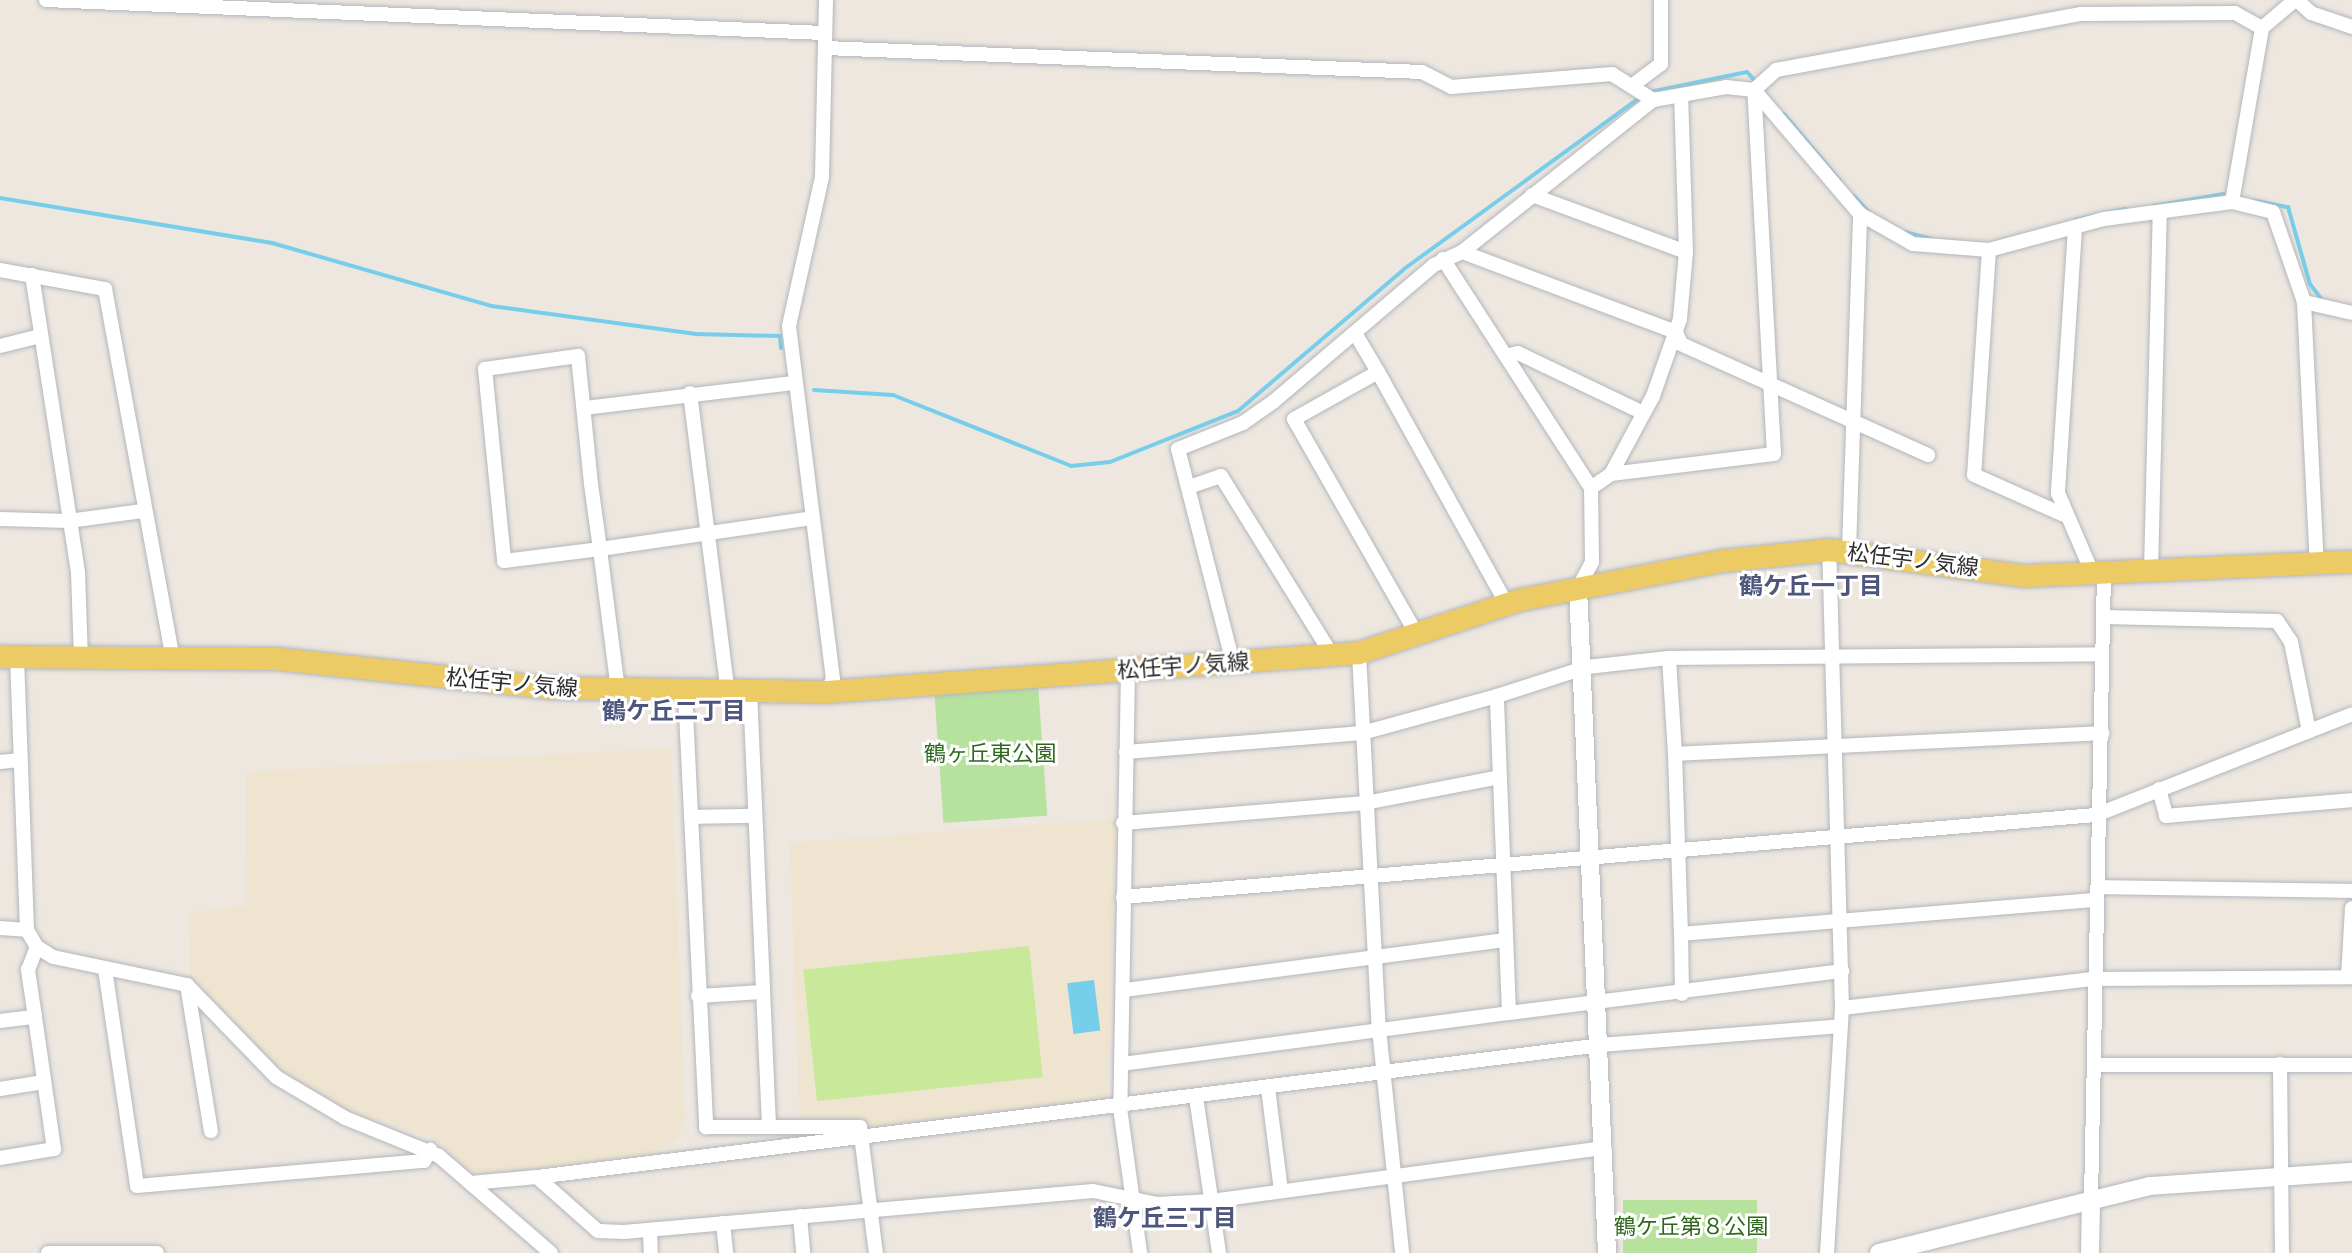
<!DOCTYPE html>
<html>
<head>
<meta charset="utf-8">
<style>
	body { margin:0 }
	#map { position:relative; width:2352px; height:1253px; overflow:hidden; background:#ede7df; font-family:"Public Sans","Noto Sans JP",sans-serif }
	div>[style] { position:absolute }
	.education>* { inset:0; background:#eee4d0 }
	.green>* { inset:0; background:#b6e29e; transform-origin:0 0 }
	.pitch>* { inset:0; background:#c8e89a; transform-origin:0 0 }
	.water>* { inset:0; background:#76ceeb; transform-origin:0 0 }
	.stream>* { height:4px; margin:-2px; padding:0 2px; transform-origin:2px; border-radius:2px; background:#76ceeb }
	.roads { filter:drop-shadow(0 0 2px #b3b6bf) drop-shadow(0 0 2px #b3b6bf) }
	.minor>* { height:14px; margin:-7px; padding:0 7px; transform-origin:7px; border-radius:7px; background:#fff }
	.tertiary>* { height:18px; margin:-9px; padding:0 9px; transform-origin:9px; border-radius:9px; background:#fff }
	.primary>* { height:22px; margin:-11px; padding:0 11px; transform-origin:11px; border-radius:11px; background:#eccb65 }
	span { translate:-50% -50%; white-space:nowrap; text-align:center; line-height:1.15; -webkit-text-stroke:6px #fff; paint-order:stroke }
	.street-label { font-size:22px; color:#2c2c2c }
	.park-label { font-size:22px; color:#2e681d }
	.neighbourhood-label { font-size:24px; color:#4e567c; font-weight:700 }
</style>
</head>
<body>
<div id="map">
	<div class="education">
		<i style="clip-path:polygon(671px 748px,685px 1123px,676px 1141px,644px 1157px,486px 1174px,467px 1169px,430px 1136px,344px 1111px,275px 1075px,190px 985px,189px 913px,245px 906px,246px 772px)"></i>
		<i style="clip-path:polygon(1116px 819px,1107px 1101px,854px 1133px,800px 1129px,790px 843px)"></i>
	</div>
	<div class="green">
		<i style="left:1038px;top:684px;width:132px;height:104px;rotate:86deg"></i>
		<i style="left:1757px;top:1200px;width:53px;height:134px;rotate:90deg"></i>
	</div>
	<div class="pitch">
		<i style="left:1029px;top:946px;width:132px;height:227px;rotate:84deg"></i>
	</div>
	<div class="water">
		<i style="left:1094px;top:980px;width:51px;height:27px;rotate:83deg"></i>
	</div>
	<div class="stream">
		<i style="left:1650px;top:92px;width:99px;rotate:-11.7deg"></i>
		<i style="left:1747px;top:72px;width:15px;rotate:48deg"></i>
		<i style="left:1784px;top:114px;width:87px;rotate:50.1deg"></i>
		<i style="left:1854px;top:196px;width:23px;rotate:47deg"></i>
		<i style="left:0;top:198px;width:276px;rotate:9.4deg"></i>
		<i style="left:272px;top:243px;width:228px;rotate:16deg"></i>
		<i style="left:491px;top:306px;width:207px;rotate:7.8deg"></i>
		<i style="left:696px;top:334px;width:84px;rotate:1.4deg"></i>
		<i style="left:780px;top:336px;width:12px;rotate:85deg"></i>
		<i style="left:2256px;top:201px;width:33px;rotate:11deg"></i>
		<i style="left:2288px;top:207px;width:80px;rotate:74.1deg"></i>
		<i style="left:2310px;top:284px;width:21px;rotate:53deg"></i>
		<i style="left:2154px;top:206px;width:71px;rotate:-9.7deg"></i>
		<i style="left:2076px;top:220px;width:51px;rotate:-12.4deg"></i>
		<i style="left:1905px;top:232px;width:27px;rotate:15deg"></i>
		<i style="left:814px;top:390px;width:79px;rotate:3.6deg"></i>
		<i style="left:893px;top:395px;width:192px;rotate:21.7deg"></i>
		<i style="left:1071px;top:466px;width:39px;rotate:-6deg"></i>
		<i style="left:1110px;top:462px;width:138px;rotate:-21.7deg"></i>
		<i style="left:1238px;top:411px;width:218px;rotate:-40.5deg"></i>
		<i style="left:1404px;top:269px;width:291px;rotate:-36deg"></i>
	</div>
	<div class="roads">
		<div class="minor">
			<i style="left:46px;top:0;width:780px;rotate:2.43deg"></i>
			<i style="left:826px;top:0;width:177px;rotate:91.3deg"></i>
			<i style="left:822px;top:177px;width:153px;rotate:102.5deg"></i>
			<i style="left:789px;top:326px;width:356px;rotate:82.9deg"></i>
			<i style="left:833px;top:679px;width:14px;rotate:115deg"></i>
			<i style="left:2297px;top:0;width:19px;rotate:43deg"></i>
			<i style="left:2311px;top:13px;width:43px;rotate:18.9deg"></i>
			<i style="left:825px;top:48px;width:597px;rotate:2.3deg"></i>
			<i style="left:1422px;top:72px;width:33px;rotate:27deg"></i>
			<i style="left:1451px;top:87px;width:162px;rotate:-4.6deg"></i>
			<i style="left:1612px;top:74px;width:49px;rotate:32.4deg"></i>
			<i style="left:1633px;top:85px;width:35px;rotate:-37deg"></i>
			<i style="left:1661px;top:64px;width:64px;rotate:-90deg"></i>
			<i style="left:1532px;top:195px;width:164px;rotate:20.3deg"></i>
			<i style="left:2232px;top:202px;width:177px;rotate:-80.2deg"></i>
			<i style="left:2262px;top:28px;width:43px;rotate:-40.3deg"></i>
			<i style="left:2075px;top:228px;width:266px;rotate:93.7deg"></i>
			<i style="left:2058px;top:493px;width:84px;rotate:66.8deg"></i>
			<i style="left:1989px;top:250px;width:225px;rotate:93.8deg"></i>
			<i style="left:1974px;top:475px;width:98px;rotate:24deg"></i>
			<i style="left:1462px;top:252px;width:228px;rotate:20.5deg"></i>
			<i style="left:1676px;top:332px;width:13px;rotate:67deg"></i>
			<i style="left:1681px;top:344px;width:271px;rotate:24.2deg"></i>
			<i style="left:1443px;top:259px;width:273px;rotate:57.1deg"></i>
			<i style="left:1591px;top:488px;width:74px;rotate:89.2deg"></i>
			<i style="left:1592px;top:562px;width:30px;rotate:118deg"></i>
			<i style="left:0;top:270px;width:107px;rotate:10.3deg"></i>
			<i style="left:105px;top:289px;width:375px;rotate:79.6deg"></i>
			<i style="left:32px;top:275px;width:302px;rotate:81.2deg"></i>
			<i style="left:78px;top:573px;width:84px;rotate:88deg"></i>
			<i style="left:2304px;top:302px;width:49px;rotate:12.9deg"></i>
			<i style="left:1355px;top:333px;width:45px;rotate:59.5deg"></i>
			<i style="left:0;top:346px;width:38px;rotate:-14deg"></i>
			<i style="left:1506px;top:356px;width:12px;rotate:-14deg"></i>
			<i style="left:1518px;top:353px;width:139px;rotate:25.6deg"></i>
			<i style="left:690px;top:393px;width:302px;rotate:82.8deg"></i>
			<i style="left:584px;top:408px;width:210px;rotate:-6.8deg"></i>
			<i style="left:1611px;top:474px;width:164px;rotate:-7deg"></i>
			<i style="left:1774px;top:454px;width:365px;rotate:-93.1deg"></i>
			<i style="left:1754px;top:90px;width:30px;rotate:-42deg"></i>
			<i style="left:1776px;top:70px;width:309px;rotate:-10.4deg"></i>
			<i style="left:2080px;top:14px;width:155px;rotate:-0.4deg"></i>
			<i style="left:2235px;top:13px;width:31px;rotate:29deg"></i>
			<i style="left:1189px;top:487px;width:34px;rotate:-19deg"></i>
			<i style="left:1221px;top:476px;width:211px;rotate:58.2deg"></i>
			<i style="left:1591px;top:488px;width:24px;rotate:-35deg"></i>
			<i style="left:1611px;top:474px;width:89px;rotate:-61.7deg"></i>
			<i style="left:1653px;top:396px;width:82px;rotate:-70.7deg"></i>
			<i style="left:1680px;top:319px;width:67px;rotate:-84.9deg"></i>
			<i style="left:1686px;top:252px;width:156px;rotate:-91.8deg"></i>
			<i style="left:0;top:519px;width:69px;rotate:1.7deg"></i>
			<i style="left:69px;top:521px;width:74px;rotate:-7.8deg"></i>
			<i style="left:1849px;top:550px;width:336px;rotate:-88.1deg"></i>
			<i style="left:2151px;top:571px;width:358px;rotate:-88.6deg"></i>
			<i style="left:2104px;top:617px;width:173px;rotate:1.3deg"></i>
			<i style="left:2277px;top:621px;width:25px;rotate:56deg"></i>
			<i style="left:2291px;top:642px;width:91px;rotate:78.6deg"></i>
			<i style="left:1416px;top:633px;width:246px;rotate:-119.7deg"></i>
			<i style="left:1294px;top:419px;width:96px;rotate:-29.2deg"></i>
			<i style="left:1378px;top:372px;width:264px;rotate:61deg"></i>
			<i style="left:1359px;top:653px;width:377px;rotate:87deg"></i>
			<i style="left:1379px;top:1029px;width:225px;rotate:84.1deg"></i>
			<i style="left:17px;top:657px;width:273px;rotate:87.9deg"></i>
			<i style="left:27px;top:930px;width:20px;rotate:60deg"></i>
			<i style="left:37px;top:947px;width:19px;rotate:32deg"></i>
			<i style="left:53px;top:957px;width:137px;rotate:11.8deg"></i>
			<i style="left:187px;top:985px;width:128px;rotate:45.9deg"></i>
			<i style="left:276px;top:1077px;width:80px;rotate:30.7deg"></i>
			<i style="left:345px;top:1118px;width:101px;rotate:22deg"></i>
			<i style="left:439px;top:1156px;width:148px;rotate:40.9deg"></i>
			<i style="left:1669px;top:658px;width:96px;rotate:86.4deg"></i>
			<i style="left:1675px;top:754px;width:428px;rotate:-2.8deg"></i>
			<i style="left:1233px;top:663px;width:221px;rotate:-104.4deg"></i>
			<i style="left:1178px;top:449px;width:70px;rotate:-21.8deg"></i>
			<i style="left:1243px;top:423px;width:37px;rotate:-35deg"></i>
			<i style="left:1273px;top:402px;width:211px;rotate:-40.4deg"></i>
			<i style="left:1434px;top:265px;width:31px;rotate:-25deg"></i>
			<i style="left:1462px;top:252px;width:244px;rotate:-38.5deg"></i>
			<i style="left:1653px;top:100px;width:74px;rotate:-10.1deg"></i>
			<i style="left:1726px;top:87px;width:28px;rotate:6deg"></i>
			<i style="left:1754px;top:90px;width:163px;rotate:49.5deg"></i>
			<i style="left:1860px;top:214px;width:61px;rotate:29.5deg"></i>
			<i style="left:1913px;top:244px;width:76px;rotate:4.5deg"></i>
			<i style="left:1989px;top:250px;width:119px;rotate:-15.1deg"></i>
			<i style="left:2104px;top:219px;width:129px;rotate:-7.6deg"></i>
			<i style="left:2232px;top:202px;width:42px;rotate:13.7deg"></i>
			<i style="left:2273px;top:212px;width:95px;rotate:71deg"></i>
			<i style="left:2304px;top:302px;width:263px;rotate:87.2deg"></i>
			<i style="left:1128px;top:670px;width:438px;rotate:91deg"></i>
			<i style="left:1120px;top:1108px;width:146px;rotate:82.1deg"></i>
			<i style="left:618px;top:690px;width:142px;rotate:-97.3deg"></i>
			<i style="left:600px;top:549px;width:66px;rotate:-97.9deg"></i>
			<i style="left:591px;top:484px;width:129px;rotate:-95.8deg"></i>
			<i style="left:578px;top:356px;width:94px;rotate:172deg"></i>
			<i style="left:485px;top:369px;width:193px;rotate:84.3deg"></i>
			<i style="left:504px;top:561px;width:97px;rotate:-7.1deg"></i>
			<i style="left:600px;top:549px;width:214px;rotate:-8.3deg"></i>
			<i style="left:750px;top:691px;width:435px;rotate:87.5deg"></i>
			<i style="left:685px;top:692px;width:436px;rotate:87.2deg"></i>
			<i style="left:706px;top:1127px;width:154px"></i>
			<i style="left:860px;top:1127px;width:127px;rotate:82.8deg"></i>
			<i style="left:1126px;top:752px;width:237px;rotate:-4.6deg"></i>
			<i style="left:1362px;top:733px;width:140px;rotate:-15.3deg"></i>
			<i style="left:1675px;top:754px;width:180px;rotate:88.1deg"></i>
			<i style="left:1681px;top:934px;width:416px;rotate:-4.7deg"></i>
			<i style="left:0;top:762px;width:19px;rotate:-6deg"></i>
			<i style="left:2159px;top:789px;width:28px;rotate:75deg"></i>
			<i style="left:2166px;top:816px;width:187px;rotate:-4.9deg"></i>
			<i style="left:691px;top:817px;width:60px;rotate:-1deg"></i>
			<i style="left:1123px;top:823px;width:243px;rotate:-4.7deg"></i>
			<i style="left:1365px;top:803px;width:137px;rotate:-10.9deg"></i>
			<i style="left:2098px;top:887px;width:254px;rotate:0.9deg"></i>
			<i style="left:1123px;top:897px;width:976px;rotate:-4.82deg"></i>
			<i style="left:2096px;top:815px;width:275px;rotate:-21.5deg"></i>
			<i style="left:0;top:928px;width:27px;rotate:4deg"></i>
			<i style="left:1681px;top:934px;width:60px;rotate:89deg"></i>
			<i style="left:105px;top:969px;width:219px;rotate:81.6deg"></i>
			<i style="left:137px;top:1186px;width:288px;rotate:-5deg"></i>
			<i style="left:424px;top:1161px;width:13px;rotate:-61deg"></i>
			<i style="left:2348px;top:977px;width:69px;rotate:-86.7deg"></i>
			<i style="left:187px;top:985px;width:148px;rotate:80.7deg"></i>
			<i style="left:1125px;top:990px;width:384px;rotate:-7.5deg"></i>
			<i style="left:698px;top:996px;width:65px;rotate:-3.5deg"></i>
			<i style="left:1842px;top:1008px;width:254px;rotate:-6.6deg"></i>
			<i style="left:2094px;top:979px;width:258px;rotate:-0.4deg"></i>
			<i style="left:1509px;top:1013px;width:336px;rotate:-7.2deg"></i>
			<i style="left:0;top:1021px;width:35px;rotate:-7deg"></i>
			<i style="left:35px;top:1017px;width:48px;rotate:-98.5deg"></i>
			<i style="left:28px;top:970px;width:25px;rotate:-69deg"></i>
			<i style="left:1122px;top:1064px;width:390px;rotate:-7.5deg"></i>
			<i style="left:1509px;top:1013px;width:317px;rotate:-92.2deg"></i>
			<i style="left:1497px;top:696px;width:95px;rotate:-17.9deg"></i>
			<i style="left:1587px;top:667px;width:82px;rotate:-6.3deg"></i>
			<i style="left:1669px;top:658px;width:433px;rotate:-0.5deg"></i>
			<i style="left:2280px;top:1064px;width:189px;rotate:89.4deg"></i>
			<i style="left:2094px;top:1065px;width:258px"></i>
			<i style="left:1268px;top:1088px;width:104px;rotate:82.8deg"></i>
			<i style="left:0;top:1089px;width:44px;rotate:-9.2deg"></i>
			<i style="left:1196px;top:1097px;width:158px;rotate:81.6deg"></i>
			<i style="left:0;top:1158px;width:55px;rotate:-9.5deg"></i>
			<i style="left:54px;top:1149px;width:133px;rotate:-98.2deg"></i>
			<i style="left:537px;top:1177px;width:1072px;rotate:-7.07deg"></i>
			<i style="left:1601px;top:1045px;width:240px;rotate:-4.5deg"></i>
			<i style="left:471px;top:1183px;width:66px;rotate:-5.2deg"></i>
			<i style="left:537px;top:1177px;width:81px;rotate:41.5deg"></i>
			<i style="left:598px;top:1231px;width:26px;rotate:2deg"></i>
			<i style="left:624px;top:1232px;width:471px;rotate:-5deg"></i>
			<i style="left:1093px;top:1191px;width:65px;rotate:11.5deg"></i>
			<i style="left:1157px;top:1204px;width:54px;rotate:-3.2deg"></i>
			<i style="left:1211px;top:1201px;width:397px;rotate:-7.7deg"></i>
			<i style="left:2091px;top:1199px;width:627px;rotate:-88.81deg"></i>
			<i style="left:800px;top:1216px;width:37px;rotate:85deg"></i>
			<i style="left:723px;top:1223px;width:30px;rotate:84deg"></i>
			<i style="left:650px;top:1230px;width:23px;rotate:88deg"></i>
			<i style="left:48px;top:1253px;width:109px"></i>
			<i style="left:1827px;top:1253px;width:245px;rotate:-86.5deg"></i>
			<i style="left:1842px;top:1008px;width:458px;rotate:-91.6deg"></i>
		</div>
		<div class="tertiary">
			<i style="left:1578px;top:588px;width:666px;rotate:87.5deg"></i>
			<i style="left:1879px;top:1253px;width:279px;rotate:-13.9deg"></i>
			<i style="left:2150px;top:1186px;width:202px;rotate:-4deg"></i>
			<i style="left:2090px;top:1253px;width:54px;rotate:-88.9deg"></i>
		</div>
		<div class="primary">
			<i style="left:0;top:657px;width:278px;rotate:0.4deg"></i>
			<i style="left:278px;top:659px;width:272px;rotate:6.1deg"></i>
			<i style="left:548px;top:688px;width:279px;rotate:0.8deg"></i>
			<i style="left:827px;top:692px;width:533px;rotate:-4.19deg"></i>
			<i style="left:1359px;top:653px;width:169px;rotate:-18.2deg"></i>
			<i style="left:1520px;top:600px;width:207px;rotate:-10.9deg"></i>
			<i style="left:1723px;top:561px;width:107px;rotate:-5.9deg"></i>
			<i style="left:1829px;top:550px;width:198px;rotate:7.6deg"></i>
			<i style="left:2025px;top:576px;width:327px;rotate:-2.5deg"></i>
		</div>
	</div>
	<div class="street-label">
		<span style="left:1913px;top:560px;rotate:7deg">松任宇ノ気線</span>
		<span style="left:1183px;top:666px;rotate:-4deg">松任宇ノ気線</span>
		<span style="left:512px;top:683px;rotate:5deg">松任宇ノ気線</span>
	</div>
	<div class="park-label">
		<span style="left:990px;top:754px">鶴ヶ丘東公園</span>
		<span style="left:1691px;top:1227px">鶴ケ丘第８公園</span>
	</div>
	<div class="neighbourhood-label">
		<span style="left:1811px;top:586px">鶴ケ丘一丁目</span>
		<span style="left:674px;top:711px">鶴ケ丘二丁目</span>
		<span style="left:1165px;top:1218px">鶴ケ丘三丁目</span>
	</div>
</div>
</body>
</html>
